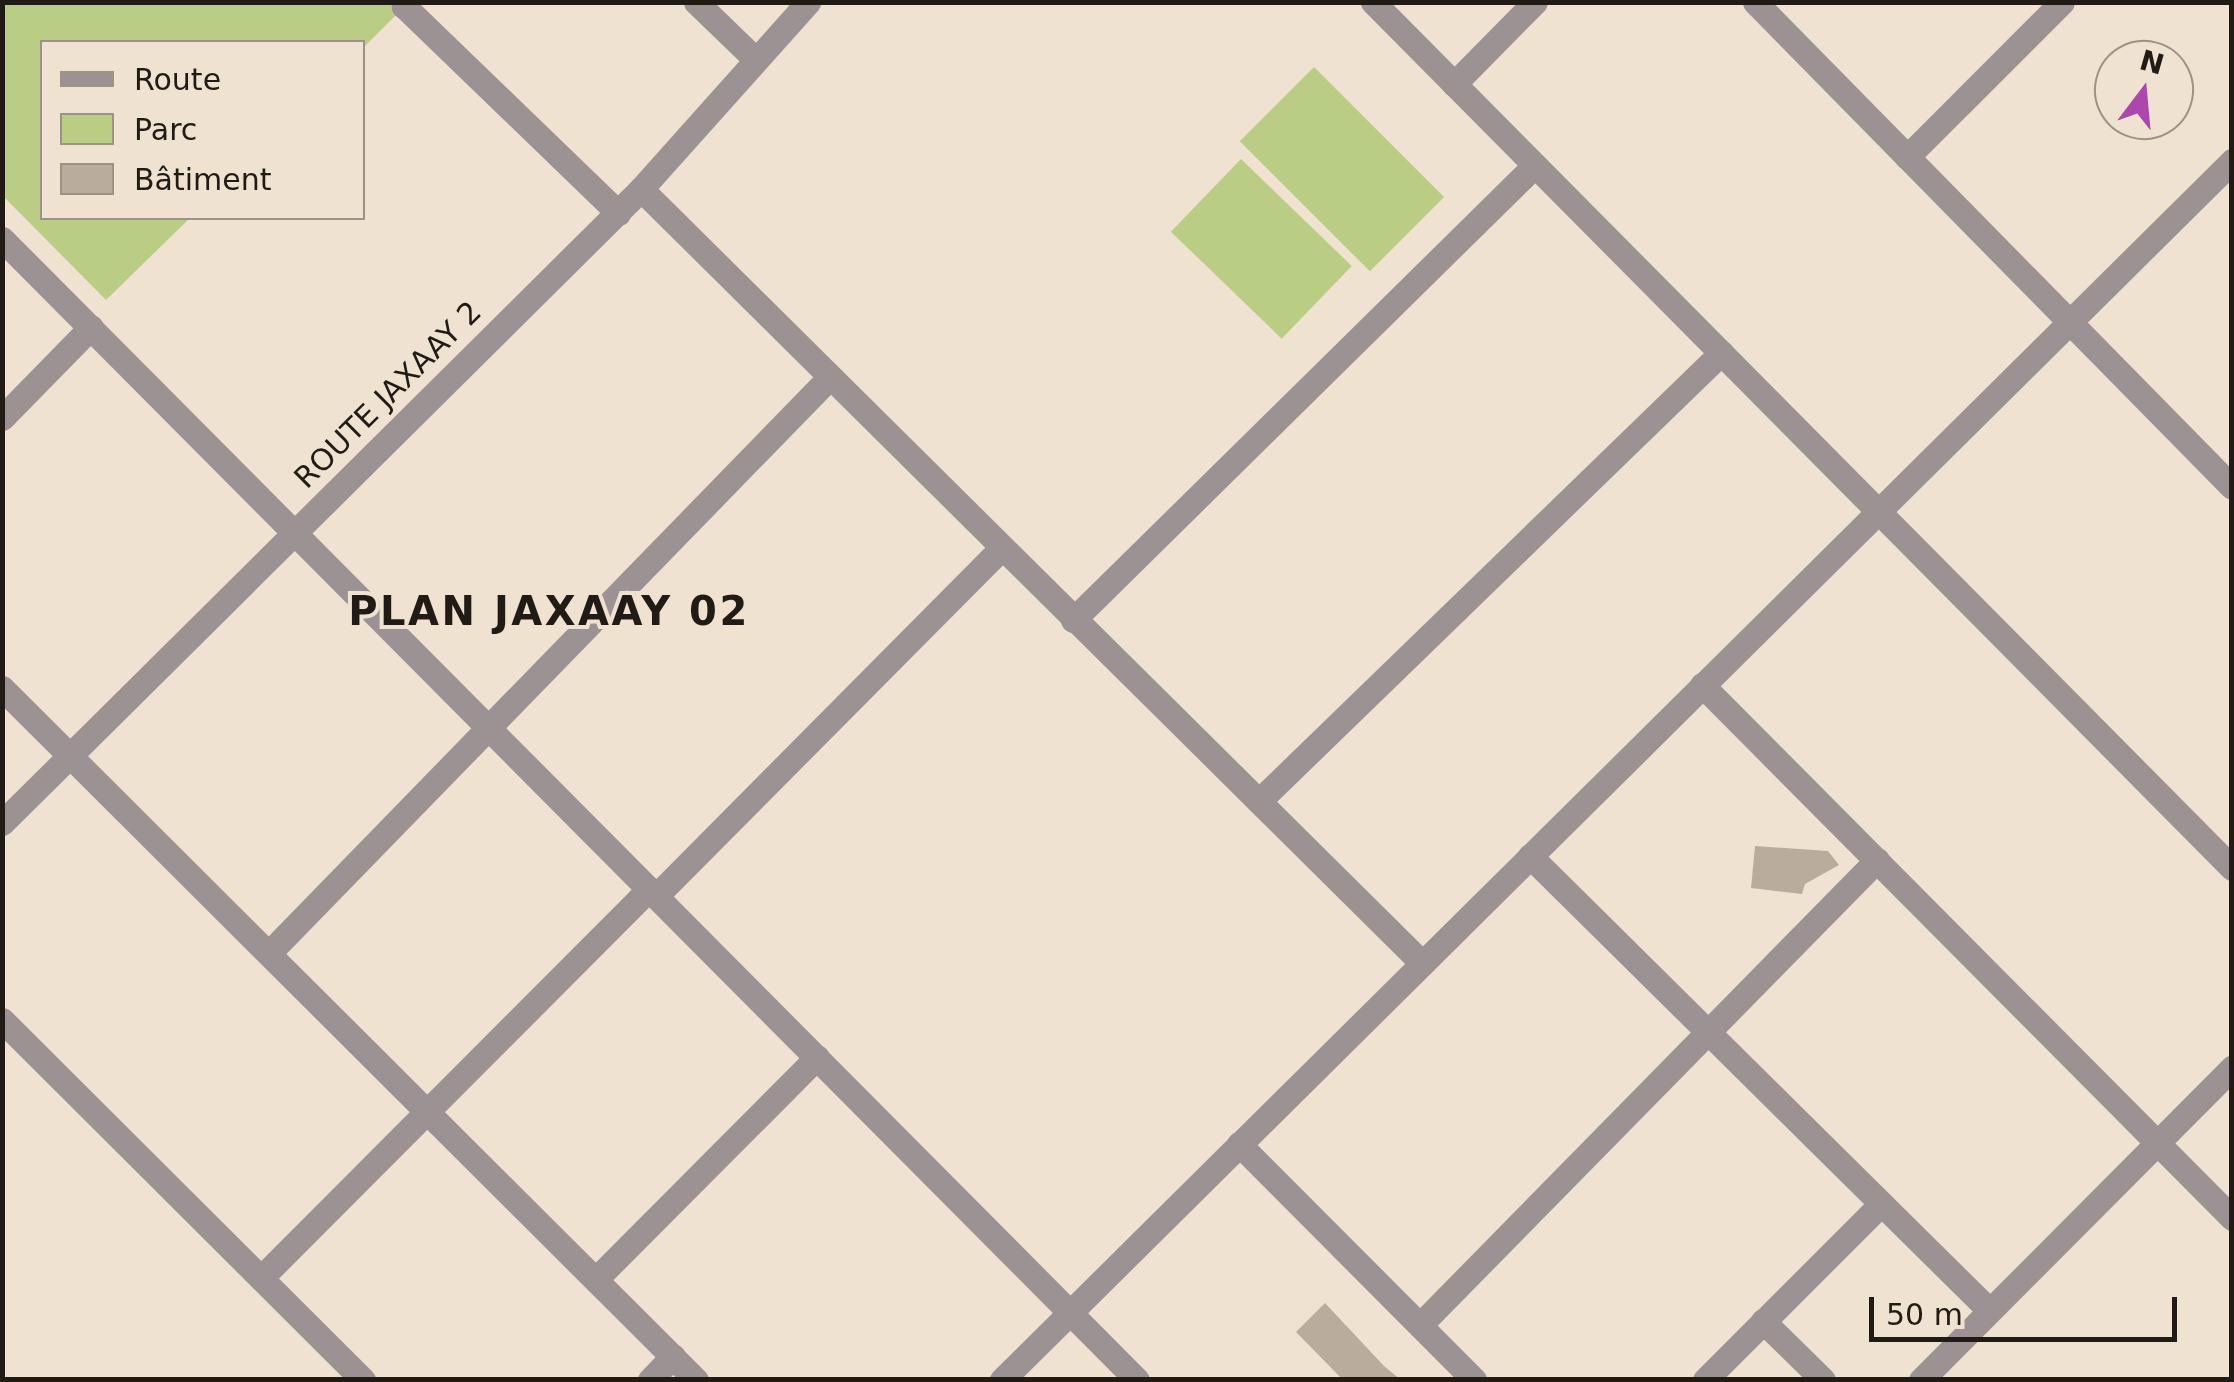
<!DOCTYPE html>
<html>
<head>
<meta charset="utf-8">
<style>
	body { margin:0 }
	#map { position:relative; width:2234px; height:1382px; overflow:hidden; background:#f0e2d1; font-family:"DejaVu Sans",sans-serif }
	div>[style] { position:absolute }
	.green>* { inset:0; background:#b9ce84; transform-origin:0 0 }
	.building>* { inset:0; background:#baac9c }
	.minor>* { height:25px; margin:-12.5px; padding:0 12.5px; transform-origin:12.5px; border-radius:12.5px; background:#9c9293 }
	.tertiary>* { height:25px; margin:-12.5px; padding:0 12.5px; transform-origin:12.5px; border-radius:12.5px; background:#9c9293 }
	span { translate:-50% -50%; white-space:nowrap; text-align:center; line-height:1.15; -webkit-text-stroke:8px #f0e2d1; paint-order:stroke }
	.street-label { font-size:30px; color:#201b15 }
	.district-label { font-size:40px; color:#201b15; font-weight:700; letter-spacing:2.5px }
	.frame { position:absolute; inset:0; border:5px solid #201b15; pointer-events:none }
	.legend { position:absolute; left:40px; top:40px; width:325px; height:180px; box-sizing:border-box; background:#f0e2d1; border:2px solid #9d9286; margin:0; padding:12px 18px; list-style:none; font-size:30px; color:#201b15 }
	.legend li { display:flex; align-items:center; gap:20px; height:50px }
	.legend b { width:50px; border:2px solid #9d9286 }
	.north { position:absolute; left:2094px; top:40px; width:100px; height:100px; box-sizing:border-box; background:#f0e2d1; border:2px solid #9d9286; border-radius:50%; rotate:16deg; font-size:28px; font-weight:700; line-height:40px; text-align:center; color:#201b15 }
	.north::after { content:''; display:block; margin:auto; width:35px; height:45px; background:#ab47ad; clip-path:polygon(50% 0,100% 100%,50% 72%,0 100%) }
	.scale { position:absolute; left:1869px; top:1297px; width:308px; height:45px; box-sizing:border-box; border:5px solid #201b15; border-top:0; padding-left:12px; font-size:30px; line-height:35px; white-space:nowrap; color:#201b15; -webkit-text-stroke:8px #f0e2d1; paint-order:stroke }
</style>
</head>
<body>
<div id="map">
	<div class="green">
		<i style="clip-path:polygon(395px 2px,402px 9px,363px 48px,362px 42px,42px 42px,42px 218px,190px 218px,106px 300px,3px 196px,2px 3px)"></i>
		<i style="left:1314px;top:67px;width:184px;height:105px;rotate:45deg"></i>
		<i style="left:1241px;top:159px;width:154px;height:101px;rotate:44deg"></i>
	</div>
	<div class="building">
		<i style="clip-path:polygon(1755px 846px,1828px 851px,1839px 865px,1805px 884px,1802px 894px,1751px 888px)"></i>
		<i style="clip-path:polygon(1325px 1303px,1384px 1366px,1401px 1380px,1343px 1380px,1296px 1332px)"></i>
	</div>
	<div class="minor">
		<i style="left:408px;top:2px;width:6px;rotate:135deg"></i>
		<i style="left:404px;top:6px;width:298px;rotate:44deg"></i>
		<i style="left:696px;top:2px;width:79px;rotate:44deg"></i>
		<i style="left:1373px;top:2px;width:1220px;rotate:45.23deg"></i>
		<i style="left:1755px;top:2px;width:680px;rotate:45.48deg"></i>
		<i style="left:1454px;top:84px;width:115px;rotate:-45.4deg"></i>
		<i style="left:1907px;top:157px;width:219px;rotate:-45deg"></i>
		<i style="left:641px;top:189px;width:1100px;rotate:44.74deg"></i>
		<i style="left:2px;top:239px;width:1609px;rotate:45.15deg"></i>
		<i style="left:2px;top:418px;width:127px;rotate:-45.6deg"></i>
		<i style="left:1073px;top:620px;width:648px;rotate:-44.56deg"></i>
		<i style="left:1702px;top:685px;width:752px;rotate:45.16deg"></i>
		<i style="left:2px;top:688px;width:980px;rotate:44.92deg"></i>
		<i style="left:1259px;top:801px;width:644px;rotate:-44.12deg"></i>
		<i style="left:1530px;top:856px;width:644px;rotate:44.69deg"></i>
		<i style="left:656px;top:896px;width:491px;rotate:-45.2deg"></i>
		<i style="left:269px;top:953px;width:804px;rotate:-45.76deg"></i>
		<i style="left:2px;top:1020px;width:510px;rotate:44.92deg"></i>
		<i style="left:1239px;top:1144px;width:333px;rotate:45.1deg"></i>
		<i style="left:262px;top:1277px;width:548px;rotate:-45.07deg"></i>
		<i style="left:596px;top:1279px;width:313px;rotate:-45.1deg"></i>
		<i style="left:1763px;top:1321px;width:84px;rotate:44.5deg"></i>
		<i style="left:1420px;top:1325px;width:652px;rotate:-45.5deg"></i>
		<i style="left:650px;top:1380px;width:33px;rotate:-46deg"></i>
		<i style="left:1002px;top:1380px;width:1732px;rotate:-44.74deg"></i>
		<i style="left:1705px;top:1380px;width:249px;rotate:-45deg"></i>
		<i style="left:1921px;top:1380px;width:441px;rotate:-45.1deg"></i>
	</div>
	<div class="tertiary">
		<i style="left:2px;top:823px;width:900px;rotate:-44.77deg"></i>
		<i style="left:641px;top:189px;width:251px;rotate:-48.2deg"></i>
	</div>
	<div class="street-label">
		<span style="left:388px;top:395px;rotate:-45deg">ROUTE JAXAAY 2</span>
	</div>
	<div class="district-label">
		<span style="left:549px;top:611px">PLAN JAXAAY 02</span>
	</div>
	<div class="frame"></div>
	<ul class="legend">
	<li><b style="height:12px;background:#9c9293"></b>Route</li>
	<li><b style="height:28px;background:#b9ce84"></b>Parc</li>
	<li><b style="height:28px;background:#baac9c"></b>Bâtiment</li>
	</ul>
	<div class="north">N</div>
	<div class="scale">50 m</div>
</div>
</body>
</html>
